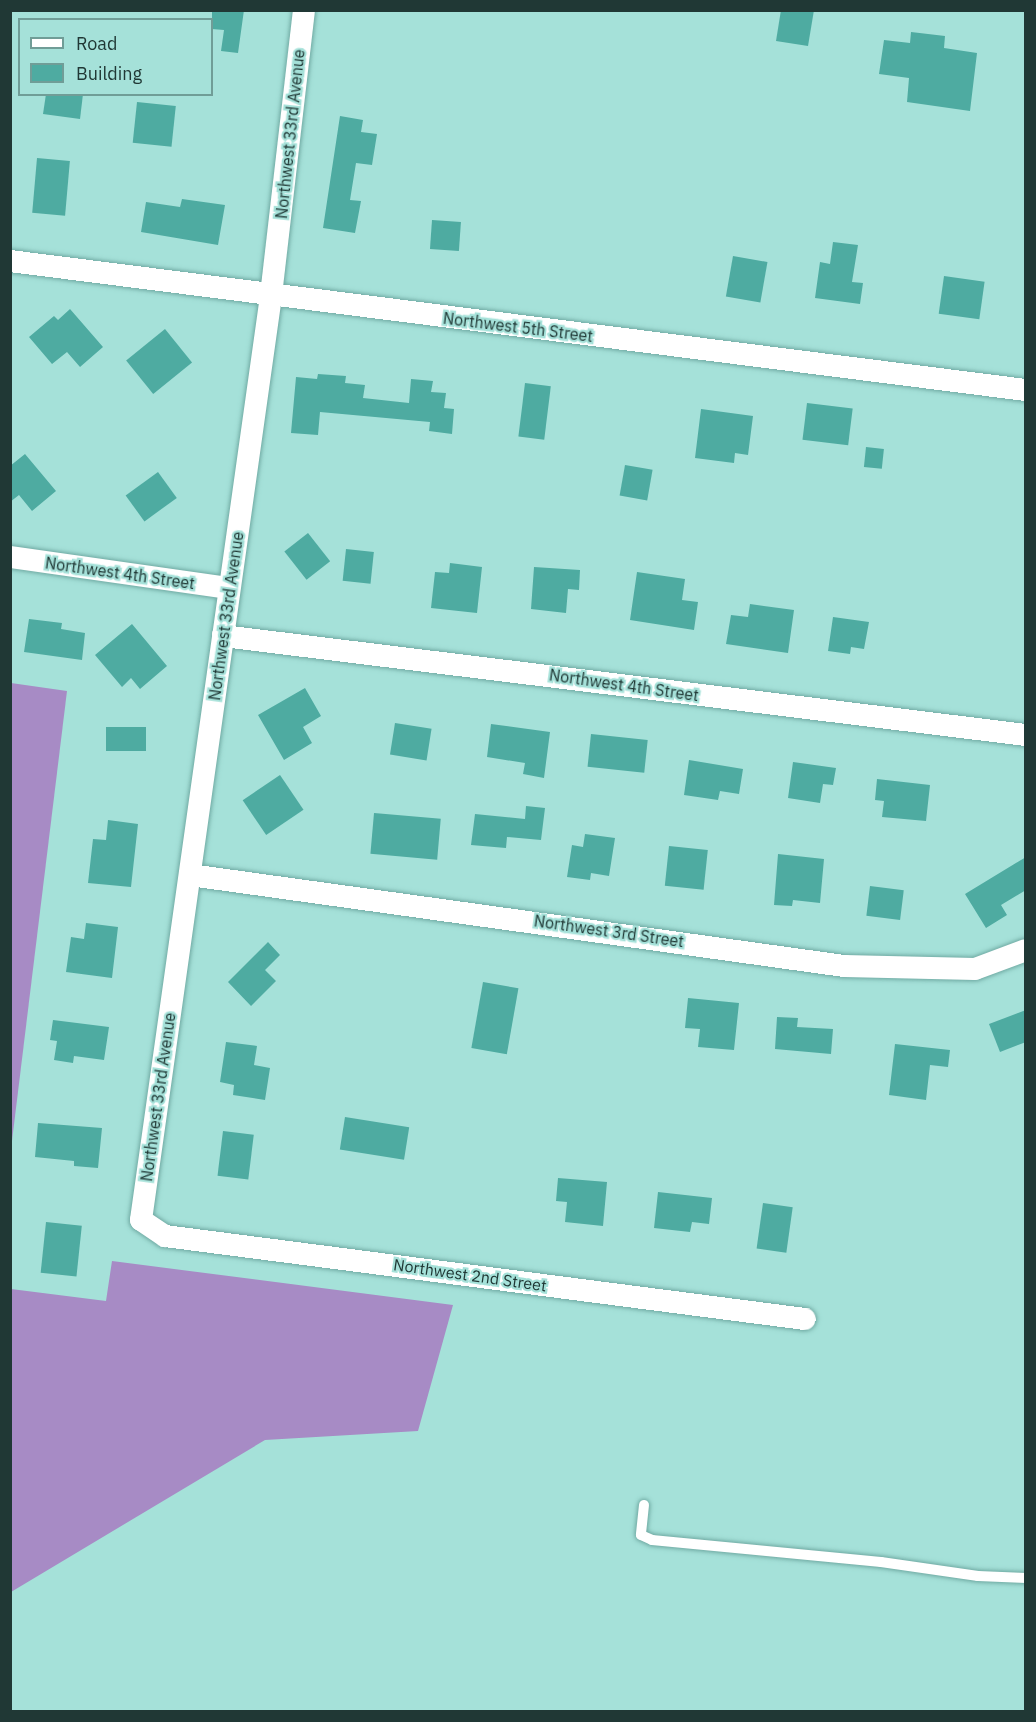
<!DOCTYPE html>
<html>
<head>
<meta charset="utf-8">
<style>
	body { margin:0 }
	#map { position:relative; width:1036px; height:1722px; overflow:hidden; background:#a5e1d9; font-family:"IBM Plex Sans",sans-serif }
	div>[style] { position:absolute }
	.forest>* { inset:0; background:#a78bc5 }
	.building>* { inset:0; background:#4eaba1; transform-origin:0 0 }
	.roads { filter:drop-shadow(0 0 2px #70aaa3) drop-shadow(0 0 2px #70aaa3) }
	.lane>* { height:10px; margin:-5px; padding:0 5px; transform-origin:5px; border-radius:5px; background:#fff }
	.street>* { height:22px; margin:-11px; padding:0 11px; transform-origin:11px; border-radius:11px; background:#fff }
	span { translate:-50% -50%; white-space:nowrap; text-align:center; line-height:1.15; -webkit-text-stroke:4.5px #a5e1d9; paint-order:stroke }
	.street-label { font-size:16px; color:#203835 }
	.frame { position:absolute; inset:0; border:12px solid #203835; pointer-events:none }
	.legend { position:absolute; left:18px; top:18px; width:195px; height:78px; box-sizing:border-box; background:#a5e1d9; border:2px solid #709d97; margin:0; padding:8px 10px; list-style:none; font-size:18px; color:#203835 }
	.legend li { display:flex; align-items:center; gap:12px; height:30px }
	.legend b { width:30px; border:2px solid #709d97 }
</style>
</head>
<body>
<div id="map">
	<div class="forest">
		<i style="clip-path:polygon(11px 683px,67px 691px,11px 1149px,10px 683px)"></i>
		<i style="clip-path:polygon(112px 1261px,453px 1305px,418px 1431px,265px 1440px,11px 1592px,11px 1289px,106px 1301px)"></i>
	</div>
	<div class="building">
		<i style="clip-path:polygon(212px 10px,244px 10px,238px 53px,221px 51px,224px 30px,212px 29px)"></i>
		<i style="clip-path:polygon(781px 10px,814px 10px,808px 46px,776px 41px)"></i>
		<i style="clip-path:polygon(911px 32px,945px 36px,944px 48px,977px 53px,970px 111px,907px 102px,909px 78px,879px 74px,884px 40px,910px 43px)"></i>
		<i style="clip-path:polygon(46px 94px,83px 94px,80px 119px,43px 114px)"></i>
		<i style="left:137px;top:102px;width:39px;height:41px;rotate:6deg"></i>
		<i style="clip-path:polygon(340px 116px,363px 120px,361px 132px,377px 134px,372px 165px,356px 163px,350px 200px,361px 201px,355px 233px,323px 228px)"></i>
		<i style="left:37px;top:158px;width:33px;height:55px;rotate:5deg"></i>
		<i style="clip-path:polygon(182px 199px,225px 205px,218px 245px,141px 232px,146px 202px,180px 207px)"></i>
		<i style="left:432px;top:220px;width:29px;height:29px;rotate:4deg"></i>
		<i style="clip-path:polygon(833px 242px,858px 245px,852px 282px,863px 283px,860px 304px,815px 298px,820px 262px,830px 264px)"></i>
		<i style="left:733px;top:256px;width:35px;height:41px;rotate:10deg"></i>
		<i style="left:944px;top:276px;width:41px;height:38px;rotate:8deg"></i>
		<i style="clip-path:polygon(70px 309px,103px 347px,80px 367px,67px 352px,52px 364px,29px 337px,54px 316px,58px 320px)"></i>
		<i style="left:165px;top:329px;width:43px;height:50px;rotate:51deg"></i>
		<i style="clip-path:polygon(318px 374px,346px 376px,345px 383px,365px 385px,363px 398px,409px 403px,411px 379px,433px 381px,431px 392px,446px 393px,444px 408px,454px 409px,452px 434px,429px 431px,430px 422px,320px 412px,318px 435px,291px 433px,296px 377px,317px 379px)"></i>
		<i style="left:525px;top:383px;width:26px;height:54px;rotate:7deg"></i>
		<i style="left:807px;top:403px;width:46px;height:37px;rotate:7deg"></i>
		<i style="clip-path:polygon(701px 409px,753px 416px,748px 455px,735px 453px,734px 463px,695px 458px)"></i>
		<i style="left:866px;top:447px;width:18px;height:20px;rotate:6deg"></i>
		<i style="clip-path:polygon(25px 454px,56px 491px,32px 511px,19px 495px,10px 502px,10px 466px)"></i>
		<i style="left:625px;top:465px;width:28px;height:31px;rotate:10deg"></i>
		<i style="left:158px;top:472px;width:32px;height:40px;rotate:54deg"></i>
		<i style="left:308px;top:533px;width:36px;height:30px;rotate:52deg"></i>
		<i style="left:346px;top:549px;width:28px;height:32px;rotate:6deg"></i>
		<i style="clip-path:polygon(450px 563px,482px 567px,477px 613px,431px 608px,435px 572px,449px 573px)"></i>
		<i style="clip-path:polygon(534px 567px,580px 570px,579px 590px,568px 589px,566px 613px,531px 609px)"></i>
		<i style="clip-path:polygon(637px 572px,685px 579px,682px 600px,698px 602px,694px 630px,630px 620px)"></i>
		<i style="clip-path:polygon(750px 604px,794px 610px,788px 653px,726px 644px,731px 615px,748px 617px)"></i>
		<i style="clip-path:polygon(833px 617px,869px 622px,864px 649px,851px 647px,850px 654px,828px 651px)"></i>
		<i style="clip-path:polygon(29px 619px,62px 623px,61px 629px,85px 633px,82px 660px,24px 652px)"></i>
		<i style="clip-path:polygon(132px 624px,167px 666px,140px 689px,131px 678px,122px 687px,95px 655px)"></i>
		<i style="clip-path:polygon(305px 688px,321px 716px,303px 727px,312px 743px,284px 760px,258px 715px)"></i>
		<i style="left:395px;top:723px;width:37px;height:32px;rotate:9deg"></i>
		<i style="clip-path:polygon(491px 724px,550px 732px,544px 778px,523px 774px,525px 763px,487px 757px)"></i>
		<i style="left:106px;top:727px;width:40px;height:24px"></i>
		<i style="left:591px;top:734px;width:57px;height:33px;rotate:6deg"></i>
		<i style="clip-path:polygon(689px 760px,743px 769px,739px 794px,720px 791px,718px 800px,684px 795px)"></i>
		<i style="clip-path:polygon(793px 762px,836px 768px,833px 785px,823px 784px,820px 803px,788px 798px)"></i>
		<i style="left:280px;top:775px;width:42px;height:45px;rotate:56deg"></i>
		<i style="clip-path:polygon(877px 779px,930px 785px,926px 821px,882px 817px,884px 801px,875px 800px)"></i>
		<i style="clip-path:polygon(526px 806px,545px 808px,541px 840px,507px 837px,506px 848px,471px 845px,475px 814px,525px 819px)"></i>
		<i style="left:374px;top:813px;width:67px;height:41px;rotate:5deg"></i>
		<i style="clip-path:polygon(108px 820px,138px 824px,131px 887px,88px 883px,93px 839px,106px 840px)"></i>
		<i style="clip-path:polygon(585px 834px,615px 838px,609px 876px,591px 873px,590px 880px,567px 877px,572px 845px,583px 847px)"></i>
		<i style="left:669px;top:846px;width:39px;height:40px;rotate:6deg"></i>
		<i style="clip-path:polygon(778px 854px,824px 859px,820px 903px,793px 900px,792px 906px,774px 905px)"></i>
		<i style="clip-path:polygon(1026px 857px,1026px 890px,1001px 905px,1007px 915px,986px 928px,965px 894px)"></i>
		<i style="left:870px;top:886px;width:34px;height:30px;rotate:7deg"></i>
		<i style="clip-path:polygon(86px 923px,118px 927px,112px 978px,66px 972px,71px 937px,84px 939px)"></i>
		<i style="clip-path:polygon(268px 942px,280px 955px,265px 970px,276px 981px,251px 1006px,228px 982px)"></i>
		<i style="left:483px;top:982px;width:36px;height:67px;rotate:10deg"></i>
		<i style="clip-path:polygon(688px 998px,739px 1003px,734px 1050px,698px 1047px,700px 1029px,685px 1028px)"></i>
		<i style="clip-path:polygon(1026px 1010px,1026px 1042px,1000px 1052px,989px 1024px)"></i>
		<i style="clip-path:polygon(777px 1017px,798px 1018px,797px 1027px,833px 1029px,831px 1054px,775px 1049px)"></i>
		<i style="clip-path:polygon(53px 1020px,109px 1027px,104px 1060px,74px 1056px,73px 1063px,54px 1060px,57px 1041px,50px 1040px)"></i>
		<i style="clip-path:polygon(226px 1042px,257px 1046px,254px 1065px,270px 1068px,265px 1100px,233px 1095px,234px 1085px,220px 1082px)"></i>
		<i style="clip-path:polygon(895px 1044px,950px 1050px,948px 1067px,930px 1065px,926px 1100px,889px 1095px)"></i>
		<i style="left:345px;top:1117px;width:65px;height:33px;rotate:9deg"></i>
		<i style="clip-path:polygon(38px 1123px,102px 1128px,98px 1168px,74px 1166px,74px 1161px,35px 1157px)"></i>
		<i style="left:223px;top:1131px;width:31px;height:45px;rotate:7deg"></i>
		<i style="clip-path:polygon(558px 1178px,607px 1182px,603px 1226px,565px 1222px,567px 1202px,556px 1201px)"></i>
		<i style="clip-path:polygon(658px 1192px,712px 1198px,709px 1224px,692px 1222px,690px 1232px,654px 1228px)"></i>
		<i style="left:763px;top:1203px;width:30px;height:46px;rotate:8deg"></i>
		<i style="left:46px;top:1222px;width:36px;height:51px;rotate:6deg"></i>
	</div>
	<div class="roads">
		<div class="lane">
			<i style="left:644px;top:1505px;width:30px;rotate:96deg"></i>
			<i style="left:641px;top:1535px;width:12px;rotate:24deg"></i>
			<i style="left:652px;top:1540px;width:230px;rotate:5.5deg"></i>
			<i style="left:881px;top:1562px;width:98px;rotate:8.2deg"></i>
			<i style="left:978px;top:1576px;width:48px;rotate:2.4deg"></i>
		</div>
		<div class="street">
			<i style="left:304px;top:10px;width:288px;rotate:96.6deg"></i>
			<i style="left:271px;top:296px;width:933px;rotate:98.01deg"></i>
			<i style="left:141px;top:1220px;width:29px;rotate:34deg"></i>
			<i style="left:165px;top:1236px;width:645px;rotate:7.39deg"></i>
			<i style="left:10px;top:261px;width:1024px;rotate:7.24deg"></i>
			<i style="left:10px;top:557px;width:221px;rotate:8.1deg"></i>
			<i style="left:223px;top:636px;width:809px;rotate:7.03deg"></i>
			<i style="left:190px;top:875px;width:660px;rotate:7.92deg"></i>
			<i style="left:844px;top:966px;width:131px;rotate:1.3deg"></i>
			<i style="left:975px;top:969px;width:54px;rotate:-20.4deg"></i>
		</div>
	</div>
	<div class="street-label">
		<span style="left:290px;top:134px;rotate:-84deg">Northwest 33rd Avenue</span>
		<span style="left:518px;top:327px;rotate:7deg">Northwest 5th Street</span>
		<span style="left:120px;top:573px;rotate:8deg">Northwest 4th Street</span>
		<span style="left:226px;top:616px;rotate:-82deg">Northwest 33rd Avenue</span>
		<span style="left:624px;top:685px;rotate:8deg">Northwest 4th Street</span>
		<span style="left:609px;top:931px;rotate:8deg">Northwest 3rd Street</span>
		<span style="left:158px;top:1097px;rotate:-82deg">Northwest 33rd Avenue</span>
		<span style="left:470px;top:1275px;rotate:8deg">Northwest 2nd Street</span>
	</div>
	<div class="frame"></div>
	<ul class="legend">
	<li><b style="height:8px;background:#fff"></b>Road</li>
	<li><b style="height:16px;background:#4eaba1"></b>Building</li>
	</ul>
</div>
</body>
</html>
